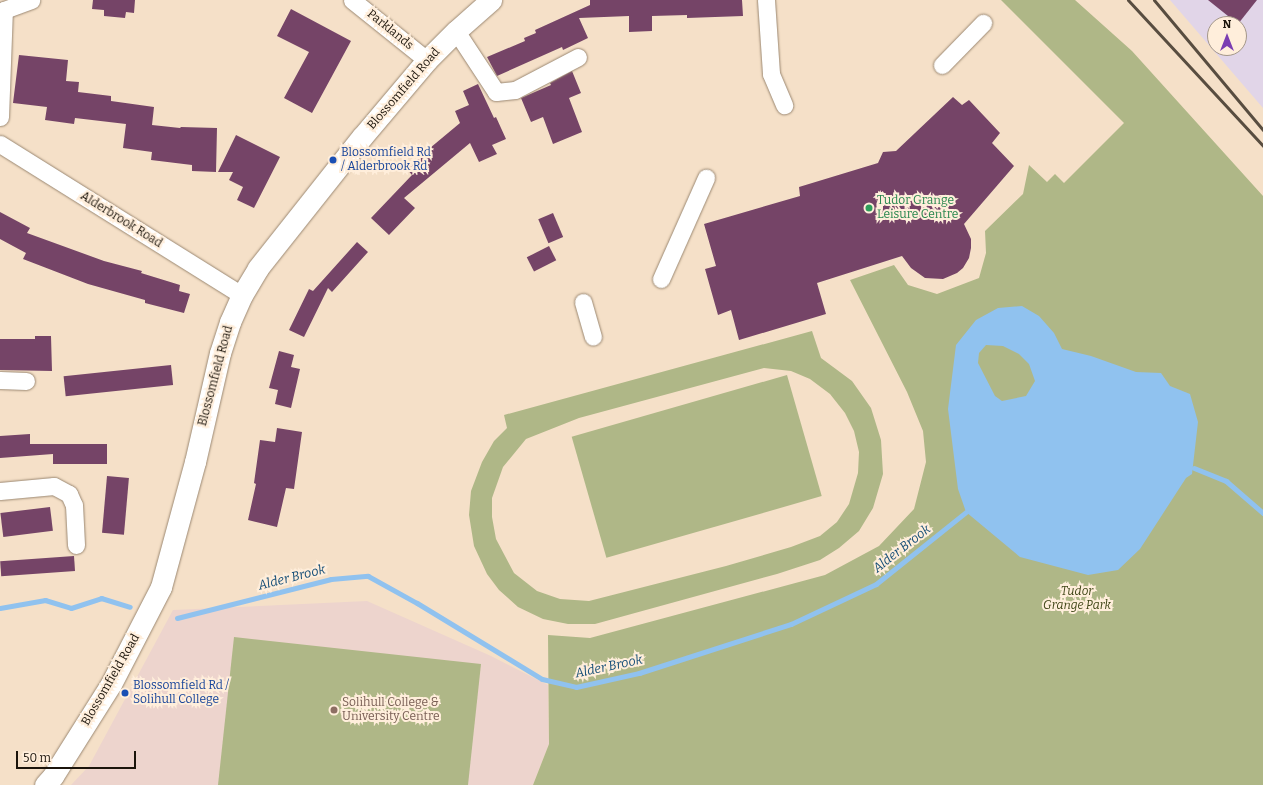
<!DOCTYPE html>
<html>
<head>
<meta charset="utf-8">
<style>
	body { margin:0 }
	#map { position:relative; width:1263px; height:785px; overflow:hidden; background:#f5e0c8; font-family:Bitter,serif }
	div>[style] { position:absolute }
	.commercial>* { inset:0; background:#e1d5e8 }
	.education>* { inset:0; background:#edd4cd }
	.green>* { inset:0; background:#afb787; transform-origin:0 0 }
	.water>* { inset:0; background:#90c2ef }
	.stream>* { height:5px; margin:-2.5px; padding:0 2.5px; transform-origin:2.5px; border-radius:2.5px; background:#90c2ef }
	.building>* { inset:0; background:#754467; transform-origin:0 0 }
	.roads { filter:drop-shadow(0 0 1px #9b8872) drop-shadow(0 0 1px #9b8872) }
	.minor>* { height:17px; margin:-8.5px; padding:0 8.5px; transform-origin:8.5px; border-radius:8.5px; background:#fff }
	.major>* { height:21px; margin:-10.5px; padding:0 10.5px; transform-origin:10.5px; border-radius:10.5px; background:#fff }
	.rail>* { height:3px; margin:-1.5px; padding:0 1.5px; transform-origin:1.5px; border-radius:1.5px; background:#584d40 }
	.dots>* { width:11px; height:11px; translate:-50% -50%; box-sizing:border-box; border:2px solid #ffeedb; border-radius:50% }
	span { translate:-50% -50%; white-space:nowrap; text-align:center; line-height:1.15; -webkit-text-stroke:4px #ffeedb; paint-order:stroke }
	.street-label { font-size:12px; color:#1b140b }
	.transit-label { font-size:12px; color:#164399 }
	.left { translate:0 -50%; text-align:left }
	.leisure-label { font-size:12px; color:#27864d }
	.park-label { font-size:12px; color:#3e4415; font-style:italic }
	.education-label { font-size:12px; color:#785e54 }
	.water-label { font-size:13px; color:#164e77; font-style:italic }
	.north { position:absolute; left:1207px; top:16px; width:40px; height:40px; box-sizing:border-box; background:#ffeedb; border:1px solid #a49788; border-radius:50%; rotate:0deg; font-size:11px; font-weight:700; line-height:16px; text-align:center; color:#1b140b }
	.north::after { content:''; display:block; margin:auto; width:14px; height:18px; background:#7b3db2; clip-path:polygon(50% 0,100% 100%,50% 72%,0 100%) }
	.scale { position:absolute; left:16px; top:751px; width:120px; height:18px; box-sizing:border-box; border:2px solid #1b140b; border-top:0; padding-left:5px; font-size:12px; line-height:14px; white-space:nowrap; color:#1b140b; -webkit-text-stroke:3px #ffeedb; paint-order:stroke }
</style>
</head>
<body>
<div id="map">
	<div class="commercial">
		<i style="clip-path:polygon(evenodd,1170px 0,1263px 0,1263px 108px,1170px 0,1215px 24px,1239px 24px,1239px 48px,1215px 48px,1215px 24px)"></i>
	</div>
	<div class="education">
		<i style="clip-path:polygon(367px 601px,491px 656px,548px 685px,549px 744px,533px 785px,71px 785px,89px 766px,173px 610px)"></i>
	</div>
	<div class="green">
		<i style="clip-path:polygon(1001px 0,1075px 0,1132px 51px,1263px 196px,1263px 785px,533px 785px,549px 744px,548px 635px,590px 638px,825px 575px,879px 546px,914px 509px,926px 462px,923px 431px,907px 392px,850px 280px,894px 265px,908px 285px,937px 294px,979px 278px,986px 253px,985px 231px,1023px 194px,1029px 165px,1047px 182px,1055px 174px,1064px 183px,1124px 123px)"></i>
		<i style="clip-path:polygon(evenodd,812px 331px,821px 358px,852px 381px,871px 408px,881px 440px,883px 474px,873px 508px,859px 531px,839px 548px,820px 560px,777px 574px,595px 624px,568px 624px,543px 619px,518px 607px,499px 590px,487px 574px,474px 546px,469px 515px,471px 491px,482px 462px,494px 441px,507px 428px,504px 415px,812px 331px,764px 368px,791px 371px,810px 379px,830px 394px,845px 413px,854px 431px,859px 452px,858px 473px,849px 504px,837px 522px,820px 536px,791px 547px,726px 566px,589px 601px,560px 599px,537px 591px,514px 573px,496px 539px,492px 517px,492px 498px,503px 467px,526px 439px,579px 418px,764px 368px)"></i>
		<i style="left:787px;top:375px;width:126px;height:224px;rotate:74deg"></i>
		<i style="clip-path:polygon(234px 637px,481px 664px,468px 785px,218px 785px)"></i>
	</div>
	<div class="water">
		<i style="clip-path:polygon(evenodd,1022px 306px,1039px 316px,1054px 333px,1062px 349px,1091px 356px,1136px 372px,1161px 373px,1170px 386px,1190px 394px,1198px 422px,1192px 474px,1186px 478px,1140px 549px,1118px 570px,1088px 575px,1020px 557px,966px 512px,958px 489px,948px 409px,956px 345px,976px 320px,998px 308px,1022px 306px,986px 345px,1003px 346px,1019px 354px,1029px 364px,1035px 381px,1026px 396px,1002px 401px,995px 396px,978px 363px,979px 353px,986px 345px)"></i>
	</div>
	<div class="stream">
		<i style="left:1194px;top:468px;width:35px;rotate:22deg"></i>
		<i style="left:1226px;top:481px;width:49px;rotate:40.9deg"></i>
		<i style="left:0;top:608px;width:46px;rotate:-10.1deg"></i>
		<i style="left:45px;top:600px;width:27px;rotate:17deg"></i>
		<i style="left:71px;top:608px;width:32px;rotate:-18deg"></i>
		<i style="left:101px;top:598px;width:30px;rotate:17deg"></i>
		<i style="left:177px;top:618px;width:159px;rotate:-14.2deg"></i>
		<i style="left:331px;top:579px;width:37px;rotate:-5deg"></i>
		<i style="left:368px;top:576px;width:56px;rotate:28.9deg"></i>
		<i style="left:417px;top:603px;width:146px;rotate:31.3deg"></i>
		<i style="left:542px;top:679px;width:35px;rotate:13deg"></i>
		<i style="left:576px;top:687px;width:65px;rotate:-12.5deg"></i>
		<i style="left:639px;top:673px;width:160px;rotate:-17.9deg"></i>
		<i style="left:791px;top:624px;width:94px;rotate:-25.2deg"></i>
		<i style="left:876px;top:584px;width:115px;rotate:-38.7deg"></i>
	</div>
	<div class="building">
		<i style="clip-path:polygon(93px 0,135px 0,134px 13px,126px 12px,125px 18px,104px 16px,104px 10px,92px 9px)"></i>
		<i style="clip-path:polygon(590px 0,742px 0,743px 16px,687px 18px,687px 15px,652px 16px,652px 31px,629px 32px,629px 16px,579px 18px,588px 38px,563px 50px,562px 47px,497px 76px,487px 57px,525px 41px,524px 38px,536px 33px,535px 30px,590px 5px)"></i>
		<i style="clip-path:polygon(1208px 0,1257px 0,1238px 24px)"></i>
		<i style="clip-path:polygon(291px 9px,351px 41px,312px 113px,284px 98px,309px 52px,277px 36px)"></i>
		<i style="clip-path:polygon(19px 55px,68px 60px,66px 81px,79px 82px,78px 92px,111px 96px,111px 101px,154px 107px,152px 125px,180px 128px,181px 127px,217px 128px,216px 172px,192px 171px,192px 165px,151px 160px,152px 152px,123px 148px,126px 124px,75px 118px,74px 124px,45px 120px,47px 107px,13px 103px)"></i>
		<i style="clip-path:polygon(572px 71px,581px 93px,569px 98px,582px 132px,553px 144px,543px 117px,531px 122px,521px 98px,551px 85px,550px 83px)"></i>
		<i style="clip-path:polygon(478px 84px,494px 118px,496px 117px,506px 139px,492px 145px,497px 154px,479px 162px,470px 143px,404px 198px,415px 208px,389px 235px,371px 218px,412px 175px,406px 168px,460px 123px,455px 111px,469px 105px,463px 91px)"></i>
		<i style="clip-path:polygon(953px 97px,962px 105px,969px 100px,1000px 133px,992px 143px,1014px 166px,964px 224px,971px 239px,971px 248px,969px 258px,963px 268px,957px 273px,943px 279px,925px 278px,911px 268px,902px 256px,817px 283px,826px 314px,739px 340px,731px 310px,718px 315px,705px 269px,716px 266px,704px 224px,800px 196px,799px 187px,878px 163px,883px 152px,896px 151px)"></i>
		<i style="clip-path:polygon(236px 135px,280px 157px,254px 208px,237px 200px,243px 187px,229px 180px,233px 172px,218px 172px)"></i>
		<i style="clip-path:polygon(0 212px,30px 228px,27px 233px,104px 261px,142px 271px,141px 273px,180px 285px,179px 291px,190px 294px,184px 313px,145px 303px,145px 300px,88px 284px,23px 259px,26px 253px,0 239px)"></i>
		<i style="left:553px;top:213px;width:26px;height:16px;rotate:67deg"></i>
		<i style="clip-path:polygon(357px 242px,368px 252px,332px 292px,328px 288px,304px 337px,289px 330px,309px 289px,313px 291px)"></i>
		<i style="left:549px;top:246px;width:16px;height:25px;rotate:63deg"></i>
		<i style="clip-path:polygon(35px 336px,51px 336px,52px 371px,0 370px,0 339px,35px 339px)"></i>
		<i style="clip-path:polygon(279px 351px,294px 355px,291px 367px,300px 369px,291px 408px,275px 404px,278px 390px,269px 388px)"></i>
		<i style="left:171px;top:365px;width:20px;height:108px;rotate:84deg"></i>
		<i style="clip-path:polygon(277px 428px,302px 432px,294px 489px,286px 488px,277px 527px,248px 520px,256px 484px,254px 483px,260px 440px,275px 442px)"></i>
		<i style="clip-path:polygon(30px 434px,30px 444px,107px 444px,107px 464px,53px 464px,53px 454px,0 458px,0 436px)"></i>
		<i style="left:107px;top:476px;width:22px;height:57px;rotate:5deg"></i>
		<i style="left:50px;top:507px;width:24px;height:50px;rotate:83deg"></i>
		<i style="left:74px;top:556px;width:15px;height:74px;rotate:86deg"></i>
	</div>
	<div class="roads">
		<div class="minor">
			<i style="left:352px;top:0;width:96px;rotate:38.7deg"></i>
			<i style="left:766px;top:0;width:74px;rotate:86.1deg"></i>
			<i style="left:771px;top:74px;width:34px;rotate:67deg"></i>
			<i style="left:456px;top:31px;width:73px;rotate:56.7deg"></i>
			<i style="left:496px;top:92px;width:19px;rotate:-6deg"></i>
			<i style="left:515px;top:90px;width:71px;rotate:-27.6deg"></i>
			<i style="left:942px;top:65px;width:59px;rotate:-45.7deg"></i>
			<i style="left:0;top:117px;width:107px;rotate:-87.9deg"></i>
			<i style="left:4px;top:10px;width:29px;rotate:-20deg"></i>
			<i style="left:0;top:144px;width:285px;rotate:32deg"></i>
			<i style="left:661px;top:279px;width:111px;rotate:-66deg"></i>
			<i style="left:583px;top:302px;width:36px;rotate:74deg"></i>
			<i style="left:0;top:380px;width:26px;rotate:2deg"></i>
			<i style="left:0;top:491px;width:54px;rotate:-5.3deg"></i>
			<i style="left:54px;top:486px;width:17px;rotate:28deg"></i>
			<i style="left:69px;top:494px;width:12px;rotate:66deg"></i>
			<i style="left:74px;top:505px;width:40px;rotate:87.1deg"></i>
		</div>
		<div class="major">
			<i style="left:45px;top:785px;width:12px;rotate:-48deg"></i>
			<i style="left:53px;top:776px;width:109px;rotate:-57.8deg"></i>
			<i style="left:111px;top:684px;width:109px;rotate:-62.7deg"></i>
			<i style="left:161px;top:587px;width:130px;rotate:-74.8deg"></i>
			<i style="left:195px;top:462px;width:112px;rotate:-77.1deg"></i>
			<i style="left:220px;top:353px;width:33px;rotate:-72deg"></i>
			<i style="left:230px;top:322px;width:30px;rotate:-66deg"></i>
			<i style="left:242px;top:295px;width:31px;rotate:-59deg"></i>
			<i style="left:258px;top:268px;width:167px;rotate:-51.6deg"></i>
			<i style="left:362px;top:137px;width:101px;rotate:-49.8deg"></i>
			<i style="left:427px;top:60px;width:41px;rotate:-45deg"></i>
			<i style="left:456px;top:31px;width:47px;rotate:-41.5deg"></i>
		</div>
	</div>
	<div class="rail">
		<i style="left:1128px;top:0;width:199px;rotate:47.2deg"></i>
		<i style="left:1154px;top:0;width:170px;rotate:50deg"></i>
	</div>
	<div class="dots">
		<i style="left:333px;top:160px;background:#1a4fb4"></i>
		<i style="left:869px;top:208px;background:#2e9e5b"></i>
		<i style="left:125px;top:693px;background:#1a4fb4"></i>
		<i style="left:334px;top:710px;background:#8d6e63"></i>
	</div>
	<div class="street-label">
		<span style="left:390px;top:30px;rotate:39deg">Parklands</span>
		<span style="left:404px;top:89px;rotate:-49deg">Blossomfield Road</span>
		<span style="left:121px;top:220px;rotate:32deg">Alderbrook Road</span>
		<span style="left:216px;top:376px;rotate:-75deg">Blossomfield Road</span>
		<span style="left:111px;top:680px;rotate:-60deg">Blossomfield Road</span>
	</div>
	<div class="transit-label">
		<span class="left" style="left:341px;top:160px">Blossomfield Rd<br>/ Alderbrook Rd</span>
		<span class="left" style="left:133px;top:693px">Blossomfield Rd /<br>Solihull College</span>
	</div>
	<div class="leisure-label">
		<span class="left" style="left:877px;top:208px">Tudor Grange<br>Leisure Centre</span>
	</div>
	<div class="park-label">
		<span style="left:1077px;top:599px">Tudor<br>Grange Park</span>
	</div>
	<div class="education-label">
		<span class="left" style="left:342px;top:710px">Solihull College &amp;<br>University Centre</span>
	</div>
	<div class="water-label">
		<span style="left:902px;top:549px;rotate:-38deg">Alder Brook</span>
		<span style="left:292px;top:578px;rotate:-14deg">Alder Brook</span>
		<span style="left:609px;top:667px;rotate:-12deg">Alder Brook</span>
	</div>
	<div class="north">N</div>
	<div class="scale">50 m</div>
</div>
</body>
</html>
